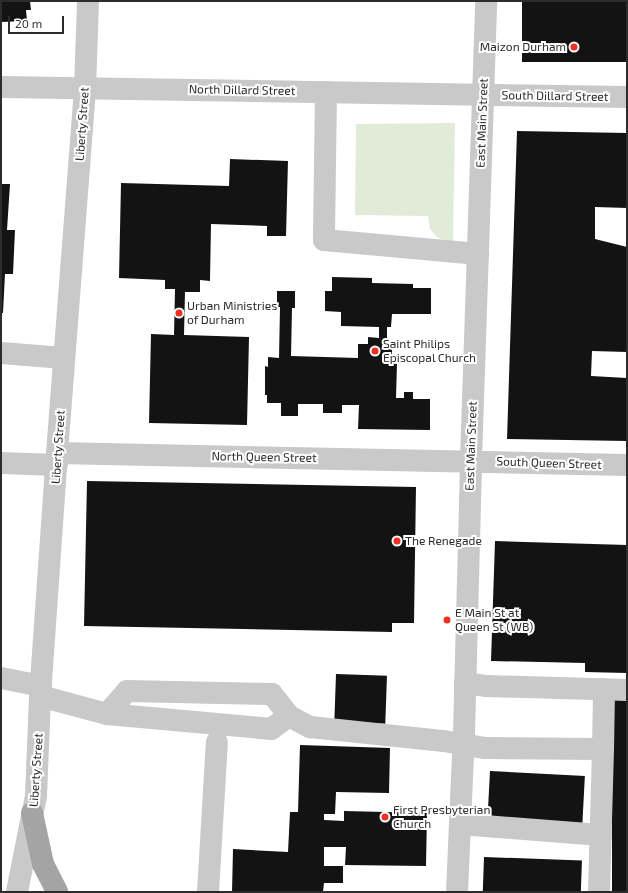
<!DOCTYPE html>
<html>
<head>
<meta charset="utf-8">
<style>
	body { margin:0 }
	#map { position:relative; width:628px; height:893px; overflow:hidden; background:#fff; font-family:"Exo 2",sans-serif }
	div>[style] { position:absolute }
	.green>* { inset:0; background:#e0ebd8 }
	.building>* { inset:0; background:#131313; transform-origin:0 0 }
	.minor>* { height:22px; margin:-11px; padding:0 11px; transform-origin:11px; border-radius:11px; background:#c9c9c9 }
	.major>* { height:22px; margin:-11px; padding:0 11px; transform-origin:11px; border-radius:11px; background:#a4a4a4 }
	.dots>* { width:11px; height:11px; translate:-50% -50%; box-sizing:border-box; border:2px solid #fff; border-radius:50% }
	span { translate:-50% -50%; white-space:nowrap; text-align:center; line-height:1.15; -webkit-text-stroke:4px #fff; paint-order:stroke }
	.poi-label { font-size:12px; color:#2c2c2c }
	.right { translate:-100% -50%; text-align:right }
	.left { translate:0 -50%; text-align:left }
	.street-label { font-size:12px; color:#2c2c2c }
	.frame { position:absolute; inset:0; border:2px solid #2c2c2c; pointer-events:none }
	.scale { position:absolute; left:8px; top:16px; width:56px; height:18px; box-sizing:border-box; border:2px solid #2c2c2c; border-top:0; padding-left:5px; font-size:12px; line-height:14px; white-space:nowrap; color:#2c2c2c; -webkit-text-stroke:3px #fff; paint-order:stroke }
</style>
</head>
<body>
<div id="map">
	<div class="green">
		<i style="clip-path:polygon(455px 123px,453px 241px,445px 241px,437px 237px,430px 229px,428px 216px,355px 215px,356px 124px)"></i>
	</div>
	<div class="building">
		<i style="clip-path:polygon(1px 1px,30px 1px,31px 10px,26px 10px,27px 21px,1px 22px)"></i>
		<i style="left:522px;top:1px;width:105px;height:61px"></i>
		<i style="clip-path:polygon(517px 131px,627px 133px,627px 208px,595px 207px,595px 239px,627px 247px,627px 352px,592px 351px,591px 376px,627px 378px,627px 441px,507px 439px)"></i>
		<i style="clip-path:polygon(230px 159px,288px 161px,286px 236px,267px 236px,267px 226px,211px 224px,210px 281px,200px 280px,200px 292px,185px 292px,184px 335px,249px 337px,247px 425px,149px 423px,151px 334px,174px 335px,175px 289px,165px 289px,165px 280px,119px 278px,121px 183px,229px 186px)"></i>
		<i style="clip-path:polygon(1px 184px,10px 184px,7px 230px,15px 230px,13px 274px,5px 274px,3px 313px,1px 313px)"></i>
		<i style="clip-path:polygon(332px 277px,372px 278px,372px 283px,413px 284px,413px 288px,431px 288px,431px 314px,392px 314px,391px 327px,387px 327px,387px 346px,392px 346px,392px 363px,397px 363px,396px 398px,404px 398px,404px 392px,413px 392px,413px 399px,430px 399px,430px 430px,358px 429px,359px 405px,342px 405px,342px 413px,323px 413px,323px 404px,298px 404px,298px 416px,281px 416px,281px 403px,267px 403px,267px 395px,265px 395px,265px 366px,268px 367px,268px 357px,279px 358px,280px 307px,277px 307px,277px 291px,295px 291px,295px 308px,292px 308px,291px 356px,358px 358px,358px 344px,368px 344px,368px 337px,379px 338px,379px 327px,341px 326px,341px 312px,325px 311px,325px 291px,332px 291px)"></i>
		<i style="clip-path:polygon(87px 481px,416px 487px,414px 623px,392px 623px,392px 632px,84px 626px)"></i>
		<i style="clip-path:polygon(495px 541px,627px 545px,627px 673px,585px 672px,585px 663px,491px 661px)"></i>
		<i style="left:336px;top:674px;width:51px;height:48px;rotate:2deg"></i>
		<i style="left:612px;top:697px;width:15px;height:195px"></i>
		<i style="clip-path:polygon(300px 745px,390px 748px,389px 793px,336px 792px,335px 814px,324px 814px,324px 820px,344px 821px,344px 811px,427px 813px,426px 866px,345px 865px,346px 847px,324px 847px,324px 866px,343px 866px,343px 883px,324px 883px,323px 892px,232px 892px,233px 849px,288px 852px,290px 812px,298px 812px)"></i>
		<i style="left:490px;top:771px;width:95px;height:47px;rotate:3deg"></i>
		<i style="left:484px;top:857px;width:98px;height:35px;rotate:2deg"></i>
	</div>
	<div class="minor">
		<i style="left:1px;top:87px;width:626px;rotate:0.92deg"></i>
		<i style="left:326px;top:92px;width:148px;rotate:90.8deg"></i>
		<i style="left:324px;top:240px;width:155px;rotate:5.2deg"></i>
		<i style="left:1px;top:353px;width:63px;rotate:4.5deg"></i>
		<i style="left:57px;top:453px;width:570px;rotate:1.21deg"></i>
		<i style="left:1px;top:463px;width:56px;rotate:2deg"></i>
		<i style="left:1px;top:678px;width:41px;rotate:11.3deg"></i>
		<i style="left:465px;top:683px;width:22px;rotate:8deg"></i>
		<i style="left:487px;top:686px;width:140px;rotate:1.6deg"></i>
		<i style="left:40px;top:696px;width:69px;rotate:15deg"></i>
		<i style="left:107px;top:714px;width:165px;rotate:5.2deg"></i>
		<i style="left:271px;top:729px;width:22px;rotate:-36deg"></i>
		<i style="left:289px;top:716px;width:24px;rotate:28deg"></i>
		<i style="left:310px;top:727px;width:135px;rotate:6deg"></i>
		<i style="left:444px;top:741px;width:42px;rotate:9.7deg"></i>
		<i style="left:485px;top:748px;width:118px;rotate:0.5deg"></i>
		<i style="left:603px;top:749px;width:143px;rotate:91.6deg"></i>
		<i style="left:107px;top:714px;width:30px;rotate:-49deg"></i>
		<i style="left:127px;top:691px;width:145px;rotate:1.2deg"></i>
		<i style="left:272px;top:694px;width:28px;rotate:52deg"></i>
		<i style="left:603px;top:749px;width:60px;rotate:-89deg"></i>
		<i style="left:460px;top:824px;width:141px;rotate:4.5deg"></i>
		<i style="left:17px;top:892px;width:98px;rotate:-78.8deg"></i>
		<i style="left:36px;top:796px;width:100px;rotate:-87.7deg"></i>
		<i style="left:40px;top:696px;width:244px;rotate:-86deg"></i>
		<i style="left:57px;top:453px;width:366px;rotate:-85.6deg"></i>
		<i style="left:85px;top:88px;width:87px;rotate:-88deg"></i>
		<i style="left:208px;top:892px;width:150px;rotate:-86.6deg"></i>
		<i style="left:457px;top:892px;width:159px;rotate:-87.5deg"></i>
		<i style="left:464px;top:733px;width:273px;rotate:-88.5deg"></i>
		<i style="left:471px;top:460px;width:459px;rotate:-88.1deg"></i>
	</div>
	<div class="major">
		<i style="left:32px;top:813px;width:52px;rotate:77.8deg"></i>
		<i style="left:43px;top:864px;width:31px;rotate:63deg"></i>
	</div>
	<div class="dots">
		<i style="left:574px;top:47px;background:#ed3024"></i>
		<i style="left:179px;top:313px;background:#ed3024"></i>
		<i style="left:375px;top:351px;background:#ed3024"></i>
		<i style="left:397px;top:541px;background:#ed3024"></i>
		<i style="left:447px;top:620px;background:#ed3024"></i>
		<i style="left:385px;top:817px;background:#ed3024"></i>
	</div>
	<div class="poi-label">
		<span class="right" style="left:566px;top:47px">Maizon Durham</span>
		<span class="left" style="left:187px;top:313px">Urban Ministries<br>of Durham</span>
		<span class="left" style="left:383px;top:351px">Saint Philips<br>Episcopal Church</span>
		<span class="left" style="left:405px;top:541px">The Renegade</span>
		<span class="left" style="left:455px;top:620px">E Main St at<br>Queen St (WB)</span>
		<span class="left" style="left:393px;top:817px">First Presbyterian<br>Church</span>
	</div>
	<div class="street-label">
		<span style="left:242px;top:90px;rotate:1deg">North Dillard Street</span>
		<span style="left:555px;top:96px;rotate:1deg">South Dillard Street</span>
		<span style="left:482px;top:123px;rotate:-88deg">East Main Street</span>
		<span style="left:82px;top:124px;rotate:-86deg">Liberty Street</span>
		<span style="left:471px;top:446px;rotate:-88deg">East Main Street</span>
		<span style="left:58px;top:447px;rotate:-86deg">Liberty Street</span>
		<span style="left:264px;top:457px;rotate:1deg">North Queen Street</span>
		<span style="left:549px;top:463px;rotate:2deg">South Queen Street</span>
		<span style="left:36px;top:770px;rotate:-86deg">Liberty Street</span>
	</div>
	<div class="frame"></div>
	<div class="scale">20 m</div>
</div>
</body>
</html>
